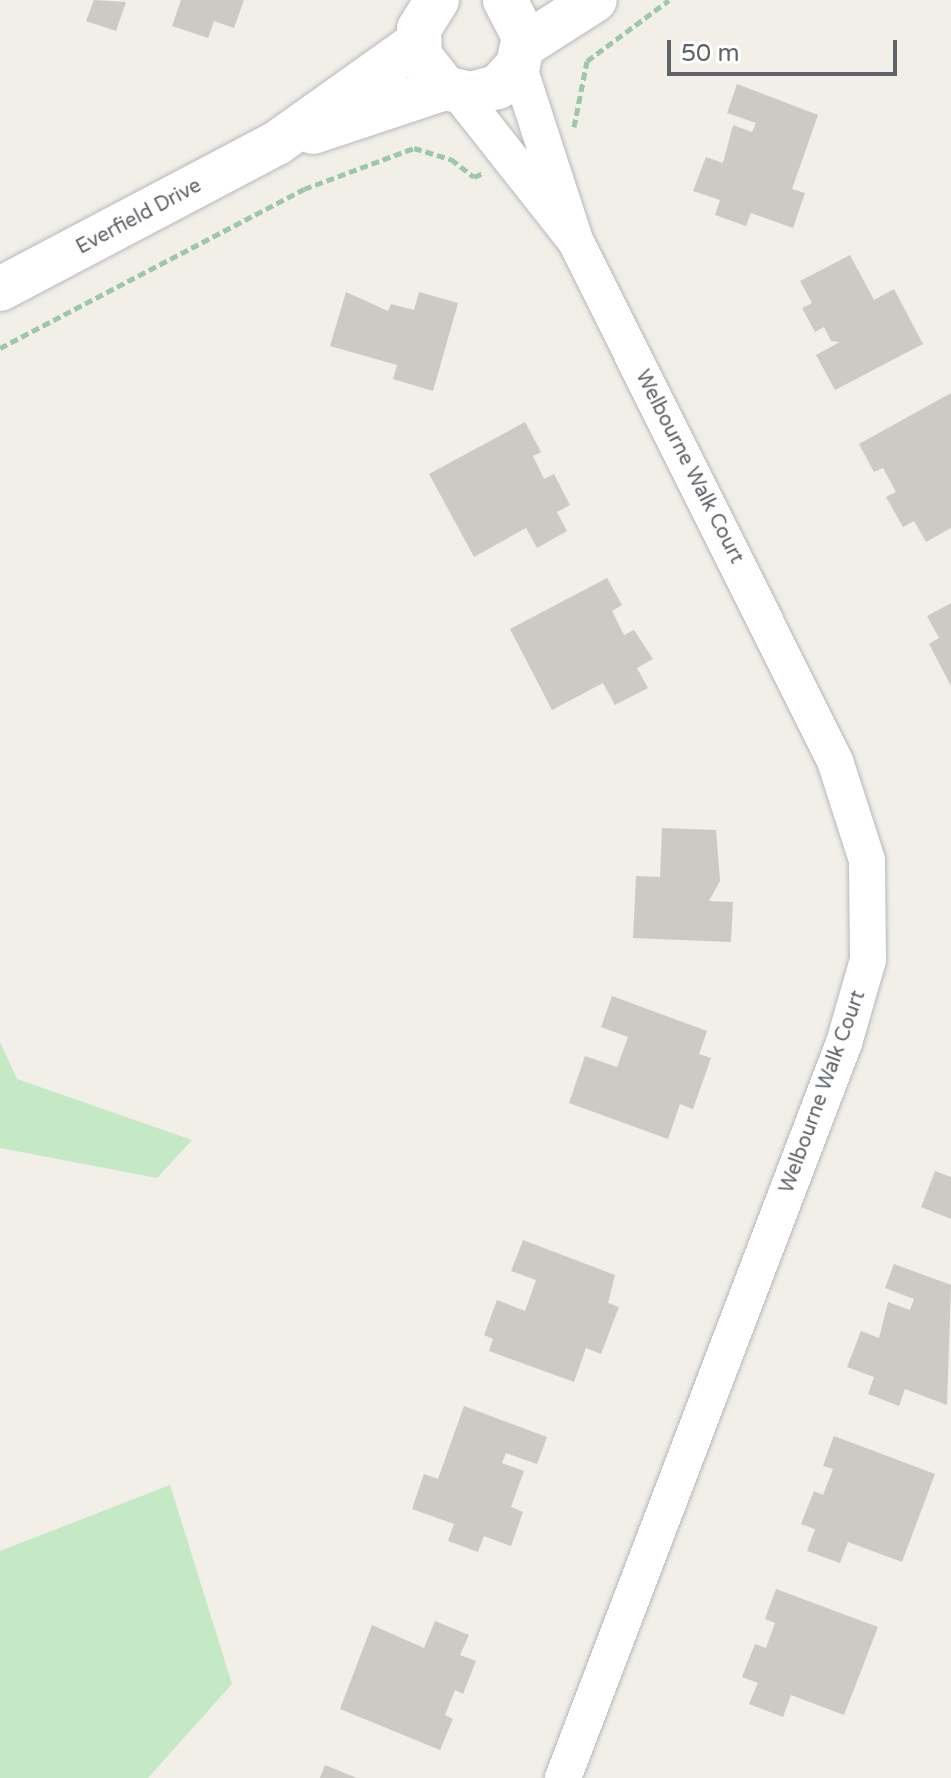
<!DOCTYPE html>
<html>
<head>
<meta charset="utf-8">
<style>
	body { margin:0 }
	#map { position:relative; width:951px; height:1778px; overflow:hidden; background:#f1efe8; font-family:"Varela Round",sans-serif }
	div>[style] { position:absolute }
	.green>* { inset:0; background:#c5e8c5 }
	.building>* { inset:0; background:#cccac5 }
	.path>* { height:5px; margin-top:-2.5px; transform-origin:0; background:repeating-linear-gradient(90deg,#9cc7a9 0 8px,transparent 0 12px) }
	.roads { filter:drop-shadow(0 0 2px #b5b8bc) drop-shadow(0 0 2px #b5b8bc) }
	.minor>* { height:36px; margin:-18px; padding:0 18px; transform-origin:18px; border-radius:18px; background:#fff }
	.tertiary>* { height:44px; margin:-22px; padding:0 22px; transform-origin:22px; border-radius:22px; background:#fff }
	span { translate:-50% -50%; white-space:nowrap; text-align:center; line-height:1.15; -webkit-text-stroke:8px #fff; paint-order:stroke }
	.street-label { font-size:20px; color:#5f6368 }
	.scale { position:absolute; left:667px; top:40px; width:230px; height:36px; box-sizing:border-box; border:4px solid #5f6368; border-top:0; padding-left:10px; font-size:24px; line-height:28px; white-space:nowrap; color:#5f6368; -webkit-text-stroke:6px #fff; paint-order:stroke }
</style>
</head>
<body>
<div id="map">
	<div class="green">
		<i style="clip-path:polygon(0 1042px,17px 1079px,192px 1140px,157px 1178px,0 1148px)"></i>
		<i style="clip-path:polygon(170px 1485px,232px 1684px,148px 1778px,0 1778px,0 1551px)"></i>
	</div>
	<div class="building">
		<i style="clip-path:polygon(94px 0,126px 2px,116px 31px,86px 21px)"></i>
		<i style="clip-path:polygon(181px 0,244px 0,234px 28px,214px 21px,208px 38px,172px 26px)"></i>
		<i style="clip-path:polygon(737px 84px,818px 115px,792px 189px,805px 193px,793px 228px,751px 213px,746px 226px,715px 215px,720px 200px,693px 191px,706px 157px,723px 163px,733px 125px,752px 132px,756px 123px,727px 113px)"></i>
		<i style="clip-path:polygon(850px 255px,874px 300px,894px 289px,923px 344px,835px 390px,816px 355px,840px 342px,831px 341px,824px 327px,815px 332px,802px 308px,812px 303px,800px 281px)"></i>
		<i style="clip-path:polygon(346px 292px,388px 311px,391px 304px,414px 310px,419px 292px,458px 303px,433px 391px,393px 379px,397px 365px,330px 346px)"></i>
		<i style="clip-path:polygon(951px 393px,951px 528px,926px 542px,914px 521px,903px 527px,886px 497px,896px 492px,883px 468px,874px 472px,859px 444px)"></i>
		<i style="clip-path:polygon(525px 422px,541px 452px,533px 456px,544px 479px,554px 474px,570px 505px,557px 512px,567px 531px,537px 548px,526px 528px,474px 557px,429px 474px)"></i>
		<i style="clip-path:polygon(607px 578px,622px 605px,612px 611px,624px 635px,634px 630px,653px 659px,637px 668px,648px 688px,615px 705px,603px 683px,552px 710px,510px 629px)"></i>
		<i style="clip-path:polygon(951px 603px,951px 686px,929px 644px,939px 638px,927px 616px)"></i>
		<i style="clip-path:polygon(662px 828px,716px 830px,720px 881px,709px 901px,733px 902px,731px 942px,633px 938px,636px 876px,660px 877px)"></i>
		<i style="clip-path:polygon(612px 996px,707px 1031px,699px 1054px,711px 1058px,693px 1109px,680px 1104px,668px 1139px,569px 1103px,585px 1056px,617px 1067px,628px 1037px,601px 1027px)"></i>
		<i style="clip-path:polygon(935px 1171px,951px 1177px,951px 1219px,921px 1207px)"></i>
		<i style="clip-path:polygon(523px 1240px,615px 1275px,608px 1303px,619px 1307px,601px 1354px,586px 1348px,574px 1382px,489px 1351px,493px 1339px,484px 1335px,497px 1300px,525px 1311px,536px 1280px,511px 1271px)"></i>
		<i style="clip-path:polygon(894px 1264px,951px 1285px,947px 1405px,905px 1389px,899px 1406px,868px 1394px,874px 1377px,847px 1367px,861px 1331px,879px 1338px,888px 1302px,910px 1310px,914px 1299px,885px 1288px)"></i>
		<i style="clip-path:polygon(464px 1406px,547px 1437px,537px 1464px,506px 1453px,502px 1463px,524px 1471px,511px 1507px,523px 1512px,511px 1546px,484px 1536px,478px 1552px,448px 1541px,454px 1524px,412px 1509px,424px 1474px,438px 1479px)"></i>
		<i style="clip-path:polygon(834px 1436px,935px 1474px,902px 1562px,848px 1542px,840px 1563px,807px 1551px,815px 1529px,801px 1524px,814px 1491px,823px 1495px,833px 1469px,823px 1466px)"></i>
		<i style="clip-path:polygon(776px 1589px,878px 1627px,844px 1715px,791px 1695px,783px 1717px,749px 1704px,758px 1683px,742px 1677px,755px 1644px,766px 1648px,775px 1623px,765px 1619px)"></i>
		<i style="clip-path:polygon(435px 1621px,469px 1635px,460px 1655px,476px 1661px,463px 1694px,455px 1690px,445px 1715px,453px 1719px,440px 1750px,340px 1709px,372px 1625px,424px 1648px)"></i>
		<i style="clip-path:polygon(325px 1765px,357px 1778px,320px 1778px)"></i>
	</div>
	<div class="path">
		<i style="left:574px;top:127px;width:67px;rotate:-78.9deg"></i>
		<i style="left:587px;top:61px;width:102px;rotate:-36.6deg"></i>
		<i style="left:0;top:348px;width:343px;rotate:-27.6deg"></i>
		<i style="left:304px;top:189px;width:117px;rotate:-20.4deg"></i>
		<i style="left:414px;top:148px;width:39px;rotate:17deg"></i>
		<i style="left:451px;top:159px;width:29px;rotate:38deg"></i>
		<i style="left:474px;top:177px;width:10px;rotate:-24deg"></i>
	</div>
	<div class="roads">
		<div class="minor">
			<i style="left:458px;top:92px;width:189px;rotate:51.7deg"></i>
			<i style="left:575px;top:240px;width:184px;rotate:-108deg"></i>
			<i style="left:563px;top:1778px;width:787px;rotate:-69.08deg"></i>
			<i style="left:844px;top:1043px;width:86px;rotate:-73.9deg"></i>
			<i style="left:868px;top:960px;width:100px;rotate:-90.6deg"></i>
			<i style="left:867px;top:860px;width:104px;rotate:-107.9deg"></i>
			<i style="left:835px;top:761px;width:582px;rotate:-116.52deg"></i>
		</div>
		<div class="tertiary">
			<i style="left:437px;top:0;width:34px;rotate:122deg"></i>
			<i style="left:419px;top:29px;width:27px;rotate:88deg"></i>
			<i style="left:420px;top:56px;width:41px;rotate:52deg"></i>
			<i style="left:445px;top:88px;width:27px;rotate:13deg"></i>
			<i style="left:471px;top:94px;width:28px;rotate:-15deg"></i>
			<i style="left:498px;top:87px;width:30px;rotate:-48deg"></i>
			<i style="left:518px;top:65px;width:29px;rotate:-78deg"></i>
			<i style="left:524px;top:37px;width:42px;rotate:-117.2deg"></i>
			<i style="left:523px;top:46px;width:85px;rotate:-32.6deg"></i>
			<i style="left:313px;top:132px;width:139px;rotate:-18.4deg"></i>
			<i style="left:0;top:289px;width:313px;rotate:-27.8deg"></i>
			<i style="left:277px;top:143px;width:172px;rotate:-35.5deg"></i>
		</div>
	</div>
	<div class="street-label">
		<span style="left:139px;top:217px;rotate:-28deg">Everfield Drive</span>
		<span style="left:689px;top:467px;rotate:63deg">Welbourne Walk Court</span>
		<span style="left:823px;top:1092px;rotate:-70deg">Welbourne Walk Court</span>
	</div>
	<div class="scale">50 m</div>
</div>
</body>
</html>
